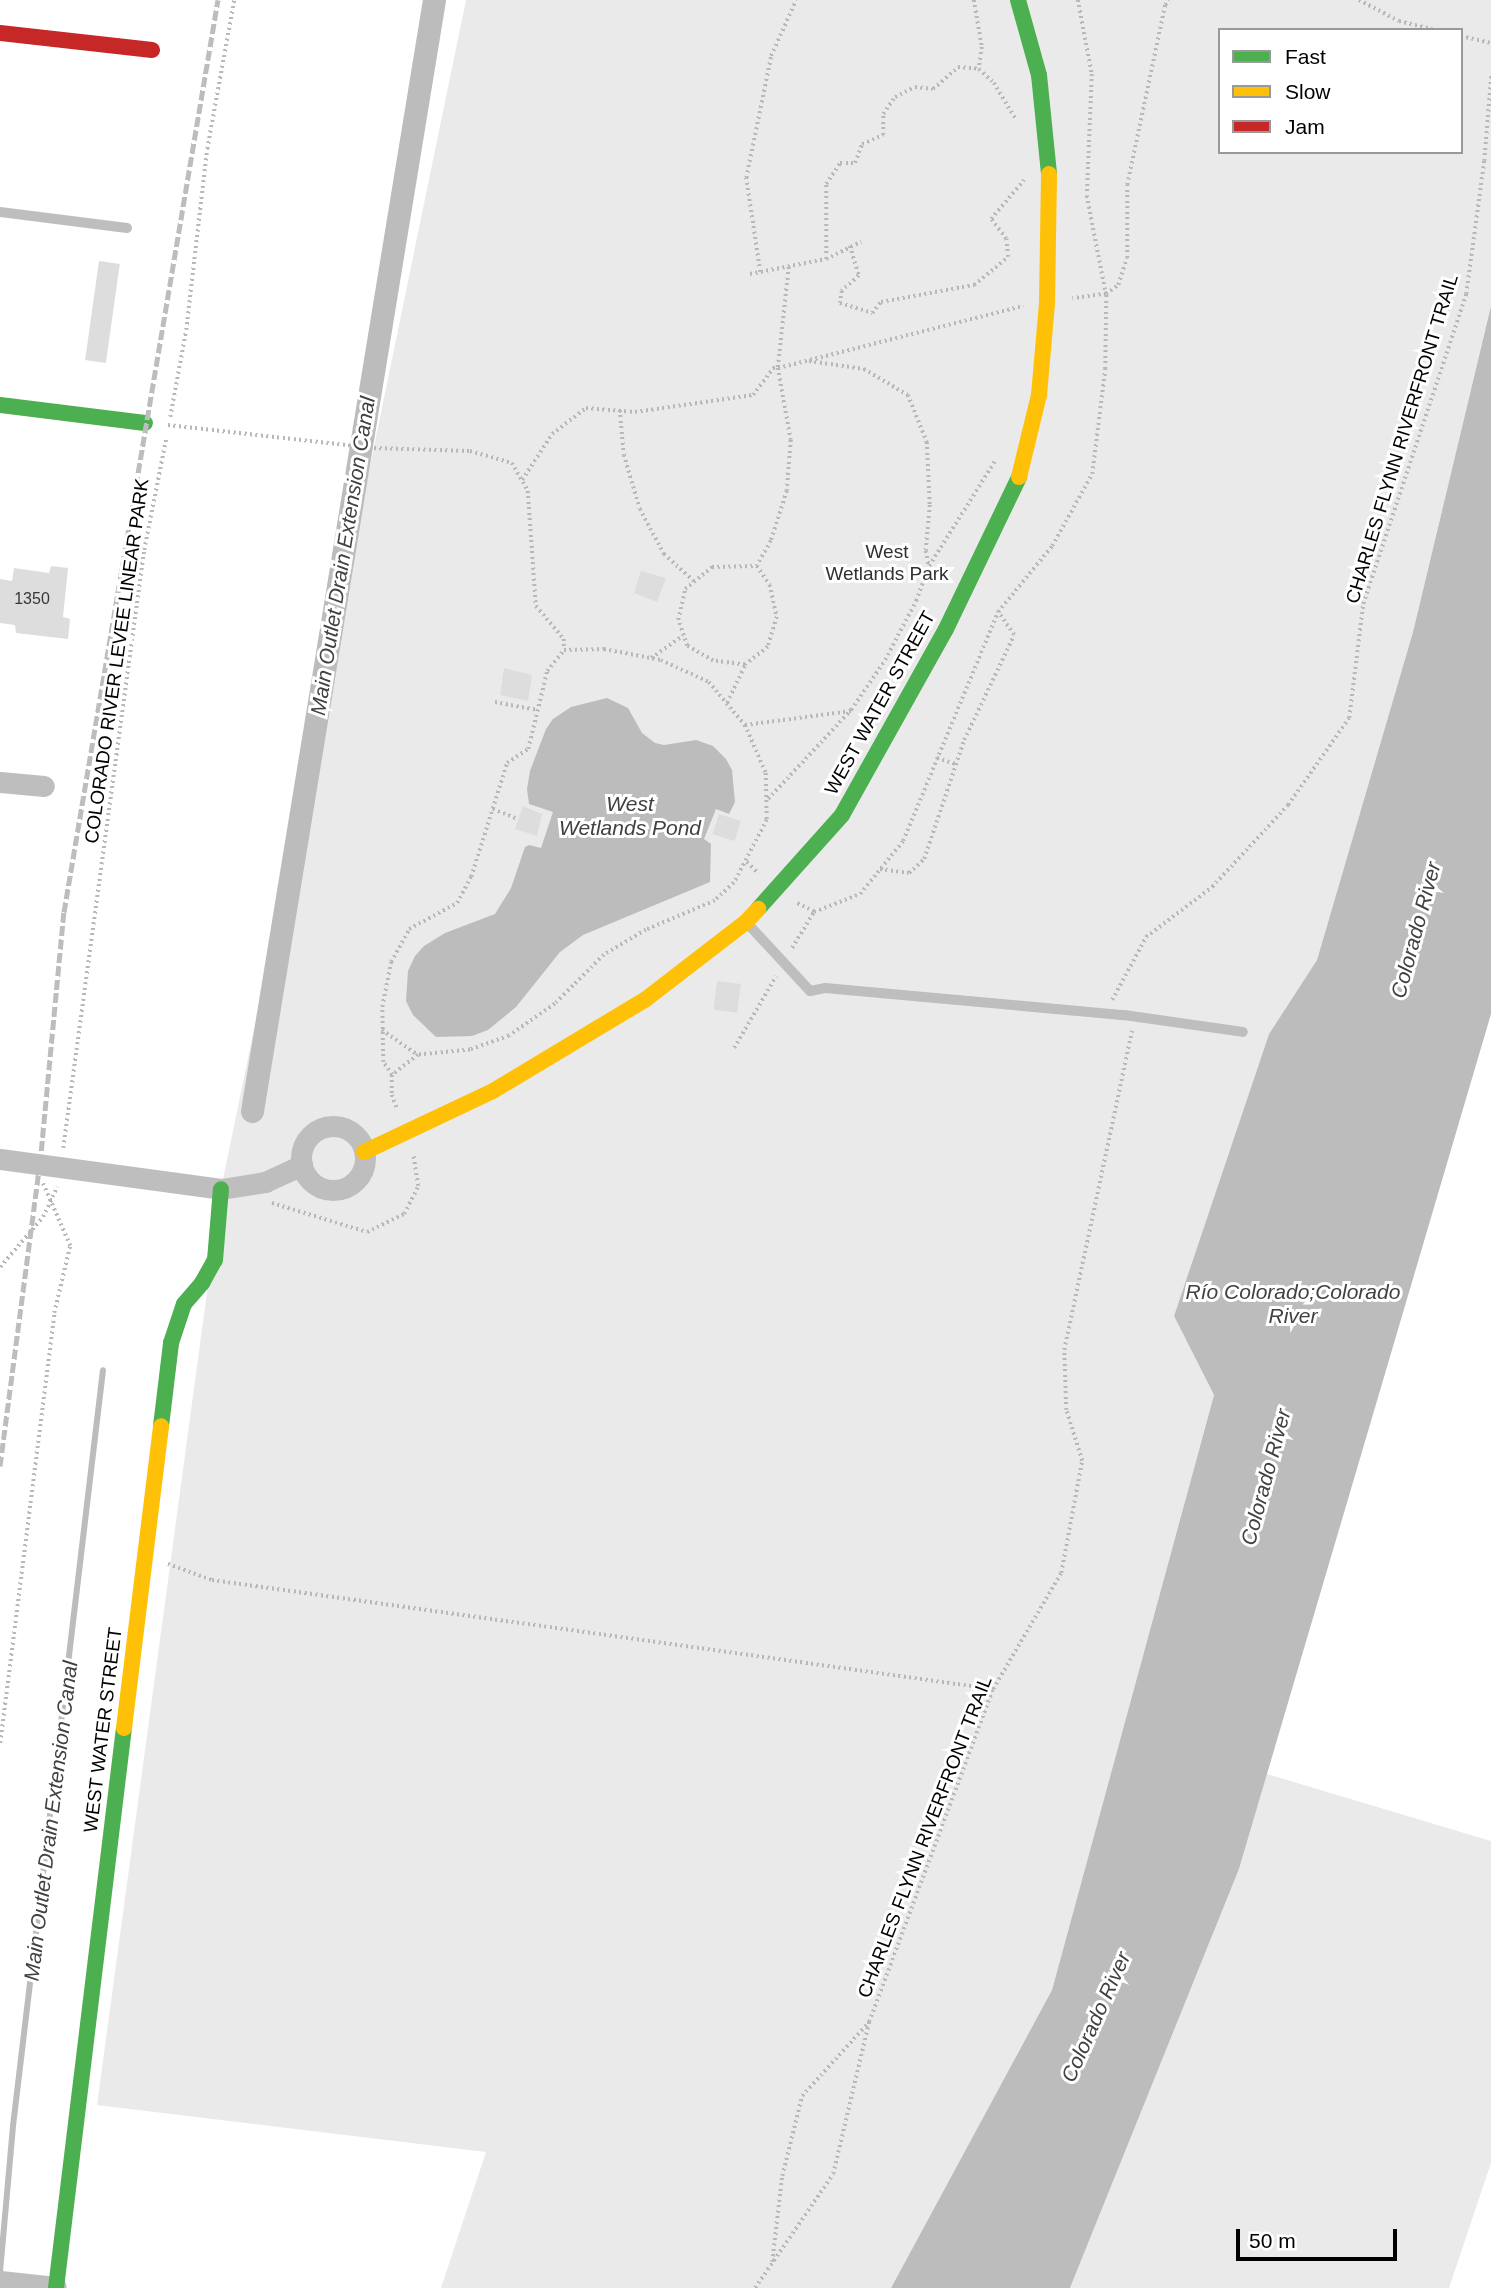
<!DOCTYPE html>
<html>
<head>
<meta charset="utf-8">
<style>
	body { margin:0 }
	#map { position:relative; width:1491px; height:2288px; overflow:hidden; background:#fff; font-family:Arial,sans-serif }
	div>[style] { position:absolute }
	.green>* { inset:0; background:#eaeaea }
	.water>* { inset:0; background:#bcbcbc }
	.stream>* { height:6px; margin:-3px; padding:0 3px; transform-origin:3px; border-radius:3px; background:#bcbcbc }
	.canal>* { height:23px; margin:-11.5px; padding:0 11.5px; transform-origin:11.5px; border-radius:11.5px; background:#bcbcbc }
	.building>* { inset:0; background:#ddd; transform-origin:0 0 }
	.path>* { height:3.5px; margin-top:-1.75px; transform-origin:0; background:repeating-linear-gradient(90deg,#b8b8b8 0 2px,transparent 0 5.5px) }
	.lane>* { height:10px; margin:-5px; padding:0 5px; transform-origin:5px; border-radius:5px; background:#bebebe }
	.street>* { height:21px; margin:-10.5px; padding:0 10.5px; transform-origin:10.5px; border-radius:10.5px; background:#bebebe }
	.street>.ring { margin:-10.5px; padding:0; box-sizing:content-box; background:none; border:21px solid #bebebe; border-radius:50% }
	.fast>* { height:16px; margin:-8px; padding:0 8px; transform-origin:8px; border-radius:8px; background:#4caf50 }
	.slow>* { height:16px; margin:-8px; padding:0 8px; transform-origin:8px; border-radius:8px; background:#ffc107 }
	.jam>* { height:16px; margin:-8px; padding:0 8px; transform-origin:8px; border-radius:8px; background:#c62828 }
	.rail>* { height:5px; margin-top:-2.5px; transform-origin:0; background:repeating-linear-gradient(90deg,#bdbdbd 0 10px,transparent 0 13.5px) }
	span { translate:-50% -50%; white-space:nowrap; text-align:center; line-height:1.15; -webkit-text-stroke:6px #fff; paint-order:stroke }
	.number-label { font-size:16px; color:#373737 }
	.number-label span { -webkit-text-stroke-width:0 }
	.street-label { font-size:19px; color:#000 }
	.park-label { font-size:19px; color:#303030 }
	.water-label { font-size:21px; color:#414141; font-style:italic }
	.legend { position:absolute; left:1218px; top:28px; width:245px; height:126px; box-sizing:border-box; background:#fff; border:2px solid #999; margin:0; padding:9px 12px; list-style:none; font-size:21px; color:#000 }
	.legend li { display:flex; align-items:center; gap:14px; height:35px }
	.legend b { width:35px; border:2px solid #999 }
	.scale { position:absolute; left:1236px; top:2229px; width:161px; height:32px; box-sizing:border-box; border:4px solid #000; border-top:0; padding-left:9px; font-size:21px; line-height:24px; white-space:nowrap; color:#000; -webkit-text-stroke:5px #fff; paint-order:stroke }
</style>
</head>
<body>
<div id="map">
	<div class="green">
		<i style="clip-path:polygon(evenodd,466px 0,1491px 0,1491px 306px,1413px 632px,1317px 960px,1269px 1034px,1174px 1316px,1214px 1395px,1052px 1990px,891px 2288px,441px 2288px,486px 2152px,97px 2105px,221px 1189px,466px 0,1220px 30px,1461px 30px,1461px 152px,1220px 152px,1220px 30px)"></i>
		<i style="clip-path:polygon(1267px 1774px,1491px 1841px,1491px 2163px,1449px 2288px,1070px 2288px,1239px 1869px)"></i>
	</div>
	<div class="water">
		<i style="clip-path:polygon(1491px 306px,1491px 1014px,1239px 1869px,1070px 2288px,891px 2288px,1052px 1990px,1214px 1395px,1174px 1316px,1269px 1034px,1317px 960px,1413px 632px)"></i>
		<i style="clip-path:polygon(607px 698px,628px 708px,642px 733px,655px 743px,664px 745px,696px 740px,713px 746px,726px 759px,732px 770px,735px 802px,729px 814px,716px 809px,704px 839px,711px 844px,710px 882px,583px 935px,560px 952px,516px 1007px,488px 1030px,472px 1036px,436px 1037px,413px 1015px,406px 1001px,408px 971px,415px 956px,424px 946px,445px 933px,495px 914px,511px 888px,525px 847px,529px 845px,541px 848px,553px 812px,529px 804px,527px 789px,530px 771px,546px 729px,553px 719px,571px 707px)"></i>
	</div>
	<div class="stream">
		<i style="left:0;top:2272px;width:147px;rotate:-84.9deg"></i>
		<i style="left:13px;top:2126px;width:761px;rotate:-83.21deg"></i>
	</div>
	<div class="canal">
		<i style="left:252px;top:1111px;width:1126px;rotate:-80.7deg"></i>
	</div>
	<div class="building">
		<i style="left:99px;top:261px;width:21px;height:100px;rotate:8deg"></i>
		<i style="clip-path:polygon(51px 566px,68px 568px,63px 617px,70px 619px,68px 639px,16px 633px,15px 625px,0 623px,0 579px,12px 581px,14px 568px,49px 573px)"></i>
		<i style="clip-path:polygon(641px 571px,666px 578px,657px 602px,634px 593px)"></i>
		<i style="clip-path:polygon(504px 668px,532px 675px,528px 701px,500px 695px)"></i>
		<i style="clip-path:polygon(523px 806px,542px 814px,537px 836px,515px 829px)"></i>
		<i style="left:719px;top:814px;width:23px;height:21px;rotate:18deg"></i>
		<i style="left:717px;top:981px;width:24px;height:29px;rotate:7deg"></i>
	</div>
	<div class="path">
		<i style="left:974px;top:0;width:48px;rotate:80.3deg"></i>
		<i style="left:982px;top:47px;width:22px;rotate:98deg"></i>
		<i style="left:979px;top:69px;width:21px;rotate:43deg"></i>
		<i style="left:994px;top:83px;width:44px;rotate:58.8deg"></i>
		<i style="left:1078px;top:0;width:75px;rotate:79.3deg"></i>
		<i style="left:1092px;top:74px;width:122px;rotate:92.3deg"></i>
		<i style="left:1087px;top:196px;width:100px;rotate:79deg"></i>
		<i style="left:1106px;top:294px;width:15px;rotate:-37deg"></i>
		<i style="left:1118px;top:285px;width:28px;rotate:-72deg"></i>
		<i style="left:1127px;top:258px;width:73px;rotate:-90deg"></i>
		<i style="left:1127px;top:185px;width:184px;rotate:-78.1deg"></i>
		<i style="left:1165px;top:5px;width:6px;rotate:-51deg"></i>
		<i style="left:1359px;top:0;width:45px;rotate:27.7deg"></i>
		<i style="left:1399px;top:21px;width:37px;rotate:14deg"></i>
		<i style="left:1461px;top:36px;width:31px;rotate:13deg"></i>
		<i style="left:850px;top:246px;width:31px;rotate:73deg"></i>
		<i style="left:859px;top:276px;width:23px;rotate:139deg"></i>
		<i style="left:842px;top:291px;width:12px;rotate:99deg"></i>
		<i style="left:840px;top:303px;width:34px;rotate:17deg"></i>
		<i style="left:872px;top:313px;width:14px;rotate:-51deg"></i>
		<i style="left:881px;top:302px;width:95px;rotate:-10.4deg"></i>
		<i style="left:974px;top:285px;width:44px;rotate:-39.5deg"></i>
		<i style="left:1008px;top:257px;width:18px;rotate:-96deg"></i>
		<i style="left:1006px;top:239px;width:25px;rotate:-127deg"></i>
		<i style="left:991px;top:219px;width:51px;rotate:-49.8deg"></i>
		<i style="left:826px;top:259px;width:75px;rotate:-90deg"></i>
		<i style="left:826px;top:184px;width:25px;rotate:-56deg"></i>
		<i style="left:840px;top:163px;width:15px"></i>
		<i style="left:855px;top:163px;width:20px;rotate:-70deg"></i>
		<i style="left:862px;top:144px;width:23px;rotate:-23deg"></i>
		<i style="left:883px;top:135px;width:21px;rotate:-90deg"></i>
		<i style="left:883px;top:114px;width:21px;rotate:-55deg"></i>
		<i style="left:895px;top:97px;width:22px;rotate:-27deg"></i>
		<i style="left:915px;top:87px;width:18px;rotate:6deg"></i>
		<i style="left:933px;top:89px;width:33px;rotate:-41deg"></i>
		<i style="left:958px;top:67px;width:21px;rotate:5deg"></i>
		<i style="left:789px;top:267px;width:102px;rotate:96.2deg"></i>
		<i style="left:778px;top:368px;width:253px;rotate:-14.2deg"></i>
		<i style="left:760px;top:272px;width:95px;rotate:-98.5deg"></i>
		<i style="left:746px;top:178px;width:125px;rotate:-78.4deg"></i>
		<i style="left:771px;top:56px;width:61px;rotate:-65.9deg"></i>
		<i style="left:750px;top:274px;width:77px;rotate:-11.2deg"></i>
		<i style="left:826px;top:259px;width:39px;rotate:-26deg"></i>
		<i style="left:809px;top:361px;width:56px;rotate:8.3deg"></i>
		<i style="left:864px;top:369px;width:51px;rotate:30.6deg"></i>
		<i style="left:908px;top:395px;width:51px;rotate:68deg"></i>
		<i style="left:927px;top:442px;width:63px;rotate:87.3deg"></i>
		<i style="left:930px;top:505px;width:46px;rotate:95deg"></i>
		<i style="left:926px;top:551px;width:15px;rotate:79deg"></i>
		<i style="left:620px;top:410px;width:45px;rotate:84.9deg"></i>
		<i style="left:624px;top:455px;width:56px;rotate:73.5deg"></i>
		<i style="left:640px;top:509px;width:51px;rotate:61.9deg"></i>
		<i style="left:664px;top:554px;width:40px;rotate:42deg"></i>
		<i style="left:170px;top:417px;width:88px;rotate:-79.6deg"></i>
		<i style="left:186px;top:330px;width:182px;rotate:-83.4deg"></i>
		<i style="left:207px;top:149px;width:151px;rotate:-79.7deg"></i>
		<i style="left:168px;top:425px;width:207px;rotate:6.4deg"></i>
		<i style="left:374px;top:448px;width:96px;rotate:1.8deg"></i>
		<i style="left:470px;top:451px;width:44px;rotate:15.9deg"></i>
		<i style="left:512px;top:463px;width:32px;rotate:60deg"></i>
		<i style="left:528px;top:491px;width:115px;rotate:86deg"></i>
		<i style="left:536px;top:606px;width:43px;rotate:49.7deg"></i>
		<i style="left:564px;top:639px;width:11px;rotate:90deg"></i>
		<i style="left:522px;top:480px;width:55px;rotate:-56.9deg"></i>
		<i style="left:552px;top:434px;width:43px;rotate:-37.4deg"></i>
		<i style="left:586px;top:408px;width:49px;rotate:4.7deg"></i>
		<i style="left:635px;top:412px;width:119px;rotate:-8.2deg"></i>
		<i style="left:753px;top:395px;width:34px;rotate:-53deg"></i>
		<i style="left:773px;top:368px;width:5px"></i>
		<i style="left:778px;top:368px;width:73px;rotate:79.8deg"></i>
		<i style="left:791px;top:440px;width:51px;rotate:94.5deg"></i>
		<i style="left:787px;top:491px;width:52px;rotate:107.7deg"></i>
		<i style="left:771px;top:541px;width:29px;rotate:119deg"></i>
		<i style="left:757px;top:566px;width:23px;rotate:56deg"></i>
		<i style="left:770px;top:585px;width:33px;rotate:78deg"></i>
		<i style="left:777px;top:617px;width:31px;rotate:107deg"></i>
		<i style="left:768px;top:647px;width:29px;rotate:142deg"></i>
		<i style="left:745px;top:665px;width:32px;rotate:-173deg"></i>
		<i style="left:713px;top:661px;width:30px;rotate:-150deg"></i>
		<i style="left:687px;top:646px;width:28px;rotate:-109deg"></i>
		<i style="left:678px;top:620px;width:32px;rotate:-77deg"></i>
		<i style="left:685px;top:589px;width:35px;rotate:-39deg"></i>
		<i style="left:712px;top:567px;width:45px;rotate:-1.3deg"></i>
		<i style="left:651px;top:658px;width:39px;rotate:-35deg"></i>
		<i style="left:495px;top:702px;width:43px;rotate:10.8deg"></i>
		<i style="left:727px;top:703px;width:42px;rotate:-64.7deg"></i>
		<i style="left:745px;top:725px;width:107px;rotate:-7.5deg"></i>
		<i style="left:937px;top:758px;width:19px;rotate:18deg"></i>
		<i style="left:768px;top:799px;width:122px;rotate:-47deg"></i>
		<i style="left:851px;top:710px;width:60px;rotate:-55.8deg"></i>
		<i style="left:885px;top:660px;width:67px;rotate:-62.3deg"></i>
		<i style="left:916px;top:601px;width:37px;rotate:-70deg"></i>
		<i style="left:929px;top:566px;width:126px;rotate:-57.9deg"></i>
		<i style="left:493px;top:809px;width:27px;rotate:22deg"></i>
		<i style="left:747px;top:862px;width:16px;rotate:45deg"></i>
		<i style="left:880px;top:869px;width:29px;rotate:8deg"></i>
		<i style="left:909px;top:873px;width:21px;rotate:-43deg"></i>
		<i style="left:924px;top:859px;width:126px;rotate:-71.4deg"></i>
		<i style="left:964px;top:740px;width:116px;rotate:-64.5deg"></i>
		<i style="left:1014px;top:635px;width:28px;rotate:-125deg"></i>
		<i style="left:814px;top:912px;width:49px;rotate:-21.4deg"></i>
		<i style="left:860px;top:894px;width:68px;rotate:-50.9deg"></i>
		<i style="left:903px;top:841px;width:248px;rotate:-67.5deg"></i>
		<i style="left:998px;top:612px;width:85px;rotate:-50.7deg"></i>
		<i style="left:1052px;top:546px;width:82px;rotate:-60.9deg"></i>
		<i style="left:1092px;top:474px;width:106px;rotate:-82.9deg"></i>
		<i style="left:1105px;top:369px;width:75px;rotate:-89.2deg"></i>
		<i style="left:1106px;top:294px;width:34px;rotate:172deg"></i>
		<i style="left:792px;top:948px;width:42px;rotate:-58.6deg"></i>
		<i style="left:814px;top:912px;width:20px;rotate:-153deg"></i>
		<i style="left:1112px;top:1000px;width:72px;rotate:-61.6deg"></i>
		<i style="left:1146px;top:937px;width:83px;rotate:-37.1deg"></i>
		<i style="left:1212px;top:887px;width:112px;rotate:-47.2deg"></i>
		<i style="left:1288px;top:805px;width:106px;rotate:-55deg"></i>
		<i style="left:1349px;top:718px;width:115px;rotate:-83deg"></i>
		<i style="left:1363px;top:604px;width:327px;rotate:-71.6deg"></i>
		<i style="left:1466px;top:294px;width:134px;rotate:-82.3deg"></i>
		<i style="left:1484px;top:161px;width:86px;rotate:-85.3deg"></i>
		<i style="left:382px;top:1030px;width:44px;rotate:34.8deg"></i>
		<i style="left:734px;top:1048px;width:83px;rotate:-59.7deg"></i>
		<i style="left:392px;top:1075px;width:16px;rotate:-125deg"></i>
		<i style="left:383px;top:1062px;width:55px;rotate:-91deg"></i>
		<i style="left:382px;top:1007px;width:46px;rotate:-78.7deg"></i>
		<i style="left:391px;top:962px;width:38px;rotate:-61deg"></i>
		<i style="left:409px;top:929px;width:55px;rotate:-28.4deg"></i>
		<i style="left:457px;top:903px;width:30px;rotate:-62deg"></i>
		<i style="left:471px;top:877px;width:120px;rotate:-72.5deg"></i>
		<i style="left:507px;top:763px;width:25px;rotate:-34deg"></i>
		<i style="left:528px;top:749px;width:80px;rotate:-76.3deg"></i>
		<i style="left:547px;top:671px;width:27px;rotate:-51deg"></i>
		<i style="left:564px;top:650px;width:40px;rotate:-1.4deg"></i>
		<i style="left:604px;top:649px;width:58px;rotate:10.9deg"></i>
		<i style="left:661px;top:660px;width:53px;rotate:24.6deg"></i>
		<i style="left:709px;top:682px;width:56px;rotate:50.1deg"></i>
		<i style="left:745px;top:725px;width:52px;rotate:66.4deg"></i>
		<i style="left:766px;top:773px;width:47px;rotate:88.8deg"></i>
		<i style="left:767px;top:820px;width:71px;rotate:117.6deg"></i>
		<i style="left:734px;top:883px;width:26px;rotate:137deg"></i>
		<i style="left:715px;top:901px;width:75px;rotate:157.2deg"></i>
		<i style="left:646px;top:930px;width:49px;rotate:149.2deg"></i>
		<i style="left:604px;top:955px;width:69px;rotate:135deg"></i>
		<i style="left:555px;top:1004px;width:56px;rotate:145.2deg"></i>
		<i style="left:509px;top:1036px;width:41px;rotate:160.3deg"></i>
		<i style="left:470px;top:1050px;width:52px;rotate:174.5deg"></i>
		<i style="left:418px;top:1055px;width:33px;rotate:142deg"></i>
		<i style="left:392px;top:1075px;width:20px;rotate:90deg"></i>
		<i style="left:392px;top:1095px;width:15px;rotate:70deg"></i>
		<i style="left:63px;top:1148px;width:603px;rotate:-82.29deg"></i>
		<i style="left:144px;top:550px;width:113px;rotate:-78.8deg"></i>
		<i style="left:272px;top:1203px;width:99px;rotate:17deg"></i>
		<i style="left:367px;top:1232px;width:41px;rotate:-25.9deg"></i>
		<i style="left:404px;top:1214px;width:31px;rotate:-63deg"></i>
		<i style="left:418px;top:1186px;width:30px;rotate:-99deg"></i>
		<i style="left:0;top:1267px;width:66px;rotate:-49.3deg"></i>
		<i style="left:43px;top:1217px;width:33px;rotate:-65deg"></i>
		<i style="left:168px;top:1564px;width:47px;rotate:20deg"></i>
		<i style="left:212px;top:1580px;width:789px;rotate:7.95deg"></i>
		<i style="left:0;top:1743px;width:433px;rotate:-82.8deg"></i>
		<i style="left:54px;top:1313px;width:69px;rotate:-76.6deg"></i>
		<i style="left:70px;top:1246px;width:68px;rotate:-113.5deg"></i>
		<i style="left:772px;top:2262px;width:87px;rotate:-83.4deg"></i>
		<i style="left:782px;top:2176px;width:82px;rotate:-76deg"></i>
		<i style="left:802px;top:2096px;width:100px;rotate:-47.8deg"></i>
		<i style="left:755px;top:2288px;width:138px;rotate:-55.6deg"></i>
		<i style="left:833px;top:2174px;width:156px;rotate:-76.7deg"></i>
		<i style="left:869px;top:2022px;width:355px;rotate:-69.6deg"></i>
		<i style="left:993px;top:1689px;width:134px;rotate:-59.6deg"></i>
		<i style="left:1061px;top:1573px;width:114px;rotate:-79.4deg"></i>
		<i style="left:1082px;top:1461px;width:53px;rotate:-107.4deg"></i>
		<i style="left:1066px;top:1410px;width:60px;rotate:-91.9deg"></i>
		<i style="left:1064px;top:1350px;width:326px;rotate:-78deg"></i>
	</div>
	<div class="lane">
		<i style="left:0;top:212px;width:128px;rotate:7.2deg"></i>
		<i style="left:748px;top:924px;width:91px;rotate:47.2deg"></i>
		<i style="left:810px;top:991px;width:15px;rotate:-11deg"></i>
		<i style="left:825px;top:988px;width:300px;rotate:5.2deg"></i>
		<i style="left:1124px;top:1015px;width:120px;rotate:8.1deg"></i>
	</div>
	<div class="street">
		<i style="left:0;top:782px;width:44px;rotate:5.2deg"></i>
		<i class="ring" style="left:301px;top:1126px;width:43px;height:43px"></i>
		<i style="left:0;top:1159px;width:223px;rotate:7.7deg"></i>
		<i style="left:221px;top:1189px;width:45px;rotate:-9deg"></i>
		<i style="left:265px;top:1182px;width:41px;rotate:-24.7deg"></i>
		<i style="left:0;top:2281px;width:56px;rotate:6.1deg"></i>
	</div>
	<div class="fast">
		<i style="left:1018px;top:0;width:78px;rotate:74.4deg"></i>
		<i style="left:1039px;top:75px;width:100px;rotate:84.2deg"></i>
		<i style="left:0;top:405px;width:146px;rotate:7.1deg"></i>
		<i style="left:758px;top:909px;width:126px;rotate:-48.2deg"></i>
		<i style="left:842px;top:815px;width:213px;rotate:-60.8deg"></i>
		<i style="left:946px;top:629px;width:169px;rotate:-64.3deg"></i>
		<i style="left:161px;top:1426px;width:84px;rotate:-83.1deg"></i>
		<i style="left:171px;top:1343px;width:41px;rotate:-71.6deg"></i>
		<i style="left:184px;top:1304px;width:28px;rotate:-49deg"></i>
		<i style="left:202px;top:1283px;width:26px;rotate:-61deg"></i>
		<i style="left:215px;top:1260px;width:71px;rotate:-85.2deg"></i>
		<i style="left:56px;top:2288px;width:564px;rotate:-83.08deg"></i>
	</div>
	<div class="slow">
		<i style="left:1019px;top:477px;width:84px;rotate:-76.3deg"></i>
		<i style="left:1039px;top:395px;width:92px;rotate:-85deg"></i>
		<i style="left:1047px;top:303px;width:129px;rotate:-89.1deg"></i>
		<i style="left:364px;top:1152px;width:143px;rotate:-25.3deg"></i>
		<i style="left:493px;top:1091px;width:179px;rotate:-31deg"></i>
		<i style="left:646px;top:999px;width:126px;rotate:-37.6deg"></i>
		<i style="left:746px;top:922px;width:18px;rotate:-47deg"></i>
		<i style="left:124px;top:1728px;width:304px;rotate:-83deg"></i>
	</div>
	<div class="jam">
		<i style="left:0;top:33px;width:153px;rotate:6.4deg"></i>
	</div>
	<div class="rail">
		<i style="left:0;top:1466px;width:305px;rotate:-82.5deg"></i>
		<i style="left:40px;top:1164px;width:253px;rotate:-84.6deg"></i>
		<i style="left:64px;top:912px;width:925px;rotate:-80.42deg"></i>
	</div>
	<div class="number-label">
		<span style="left:32px;top:599px">1350</span>
	</div>
	<div class="street-label">
		<span style="left:1402px;top:439px;rotate:-73deg">CHARLES FLYNN RIVERFRONT TRAIL</span>
		<span style="left:117px;top:661px;rotate:-82deg">COLORADO RIVER LEVEE LINEAR PARK</span>
		<span style="left:880px;top:703px;rotate:-61deg">WEST WATER STREET</span>
		<span style="left:103px;top:1730px;rotate:-83deg">WEST WATER STREET</span>
		<span style="left:925px;top:1837px;rotate:-69deg">CHARLES FLYNN RIVERFRONT TRAIL</span>
	</div>
	<div class="park-label">
		<span style="left:887px;top:563px">West<br>Wetlands Park</span>
	</div>
	<div class="water-label">
		<span style="left:343px;top:556px;rotate:-81deg">Main Outlet Drain Extension Canal</span>
		<span style="left:630px;top:816px">West<br>Wetlands Pond</span>
		<span style="left:1416px;top:930px;rotate:-75deg">Colorado River</span>
		<span style="left:1293px;top:1304px">Río Colorado;Colorado<br>River</span>
		<span style="left:1266px;top:1477px;rotate:-75deg">Colorado River</span>
		<span style="left:51px;top:1821px;rotate:-83deg">Main Outlet Drain Extension Canal</span>
		<span style="left:1096px;top:2017px;rotate:-66deg">Colorado River</span>
	</div>
	<ul class="legend">
	<li><b style="height:9px;background:#4caf50"></b>Fast</li>
	<li><b style="height:9px;background:#ffc107"></b>Slow</li>
	<li><b style="height:9px;background:#c62828"></b>Jam</li>
	</ul>
	<div class="scale">50 m</div>
</div>
</body>
</html>
